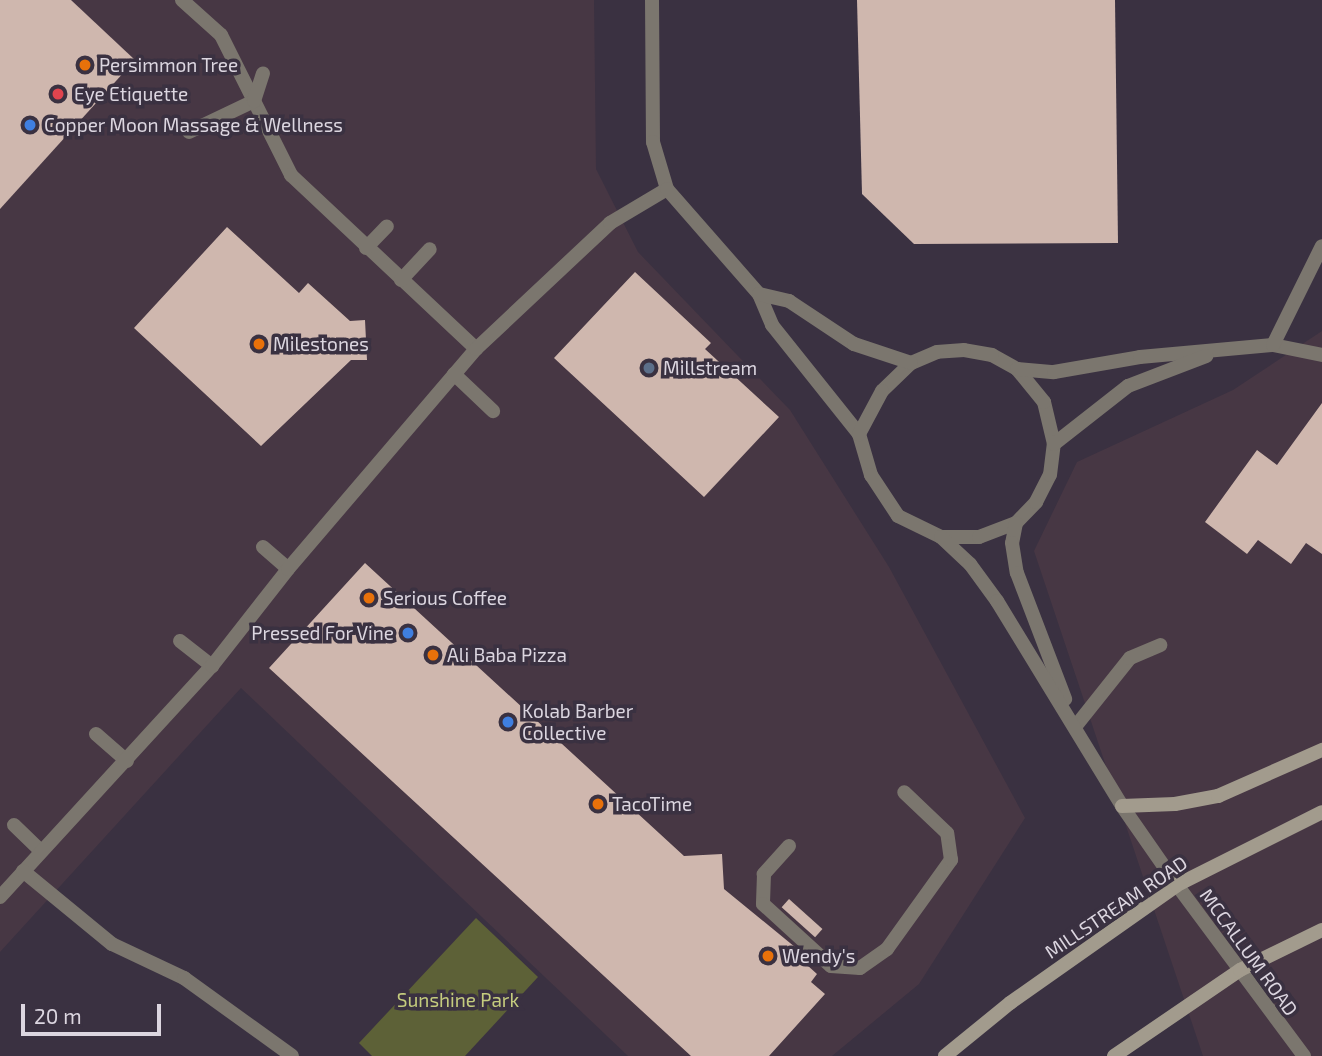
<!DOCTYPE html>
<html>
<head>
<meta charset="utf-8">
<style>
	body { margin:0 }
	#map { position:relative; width:1322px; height:1056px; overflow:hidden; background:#3a3141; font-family:"Exo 2",sans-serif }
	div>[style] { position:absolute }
	.commercial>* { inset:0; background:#473744 }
	.green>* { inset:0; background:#5d6137 }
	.building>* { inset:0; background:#cfb7ae; transform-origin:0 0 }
	.service>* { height:14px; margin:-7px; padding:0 7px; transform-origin:7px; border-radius:7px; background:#7b766e }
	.minor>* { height:14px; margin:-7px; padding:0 7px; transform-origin:7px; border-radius:7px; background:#7b766e }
	.tertiary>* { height:14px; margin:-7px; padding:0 7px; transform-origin:7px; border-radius:7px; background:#7b766e }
	.secondary>* { height:14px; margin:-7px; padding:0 7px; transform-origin:7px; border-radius:7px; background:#a29b8d }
	.dots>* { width:19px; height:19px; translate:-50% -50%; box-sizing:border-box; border:4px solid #3a3141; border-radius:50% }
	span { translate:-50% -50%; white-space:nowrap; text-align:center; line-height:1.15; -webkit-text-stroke:7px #3a3141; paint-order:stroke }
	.poi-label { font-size:19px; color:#dcd6e0 }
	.left { translate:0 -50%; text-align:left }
	.right { translate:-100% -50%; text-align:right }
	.street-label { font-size:19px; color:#dcd6e0 }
	.park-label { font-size:19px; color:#c5cc7e }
	.scale { position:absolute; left:21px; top:1004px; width:140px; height:32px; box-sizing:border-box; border:4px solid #dcd6e0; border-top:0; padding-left:9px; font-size:21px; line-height:24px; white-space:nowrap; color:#dcd6e0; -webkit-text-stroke:5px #3a3141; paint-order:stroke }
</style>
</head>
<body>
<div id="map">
	<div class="commercial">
		<i style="clip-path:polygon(0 0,594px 0,596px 169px,638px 252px,790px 410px,889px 567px,1025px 818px,919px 984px,832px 1056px,628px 1056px,241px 688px,0 952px)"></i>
		<i style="clip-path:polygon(1322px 331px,1322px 1056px,1203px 1056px,1034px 551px,1077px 462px,1233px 390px)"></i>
	</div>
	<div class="green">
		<i style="clip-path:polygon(476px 918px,538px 977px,465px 1056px,372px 1056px,359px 1043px)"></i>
	</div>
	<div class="building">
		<i style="clip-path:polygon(0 0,71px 0,135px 60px,0 209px)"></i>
		<i style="clip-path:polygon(857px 0,1115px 0,1118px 243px,914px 244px,862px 194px)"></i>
		<i style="clip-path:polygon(227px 227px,299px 293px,308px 283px,350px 321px,365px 320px,367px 360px,351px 360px,261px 446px,134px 328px)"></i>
		<i style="clip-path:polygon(635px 272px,711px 343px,705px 349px,779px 417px,704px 497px,554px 358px)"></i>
		<i style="clip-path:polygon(1322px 403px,1322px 554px,1306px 543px,1291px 564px,1258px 540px,1247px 554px,1205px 522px,1257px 450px,1277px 465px)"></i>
		<i style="clip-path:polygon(365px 563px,684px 856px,722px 854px,724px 889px,801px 952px,797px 956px,817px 974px,811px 982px,825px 994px,769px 1056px,691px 1056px,269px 668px)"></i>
		<i style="left:789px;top:899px;width:45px;height:11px;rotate:42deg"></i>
	</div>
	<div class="service">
		<i style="left:182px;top:0;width:52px;rotate:41.9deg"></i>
		<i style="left:221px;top:35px;width:157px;rotate:63.4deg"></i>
		<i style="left:291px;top:175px;width:254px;rotate:43.2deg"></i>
		<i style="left:189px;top:132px;width:72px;rotate:-25.5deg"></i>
		<i style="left:254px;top:101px;width:29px;rotate:-72deg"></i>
		<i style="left:366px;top:248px;width:30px;rotate:-46deg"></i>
		<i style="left:401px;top:280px;width:42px;rotate:-46.9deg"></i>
		<i style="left:1273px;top:345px;width:50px;rotate:11.5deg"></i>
		<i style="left:454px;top:374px;width:54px;rotate:43.5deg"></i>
		<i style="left:263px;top:547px;width:33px;rotate:41deg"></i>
		<i style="left:180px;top:641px;width:41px;rotate:38deg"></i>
		<i style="left:1075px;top:727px;width:88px;rotate:-51.4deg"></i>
		<i style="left:1130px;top:658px;width:33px;rotate:-23deg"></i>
		<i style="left:96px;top:734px;width:41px;rotate:41.1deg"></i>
		<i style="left:14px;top:825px;width:37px;rotate:44deg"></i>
		<i style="left:789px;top:846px;width:38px;rotate:132deg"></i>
		<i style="left:764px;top:874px;width:30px;rotate:92deg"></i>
		<i style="left:763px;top:904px;width:92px;rotate:42.4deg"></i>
		<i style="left:831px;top:966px;width:29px;rotate:4deg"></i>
		<i style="left:860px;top:968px;width:33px;rotate:-35deg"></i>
		<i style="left:887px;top:949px;width:110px;rotate:-54.3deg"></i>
		<i style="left:951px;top:860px;width:27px;rotate:-98deg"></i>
		<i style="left:947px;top:833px;width:59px;rotate:-136.4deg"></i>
		<i style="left:0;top:897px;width:314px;rotate:-47.5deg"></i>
		<i style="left:212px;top:666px;width:123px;rotate:-51.9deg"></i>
		<i style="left:288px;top:569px;width:289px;rotate:-49.5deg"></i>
		<i style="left:476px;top:349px;width:184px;rotate:-43.2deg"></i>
		<i style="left:610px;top:223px;width:66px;rotate:-30.8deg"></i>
	</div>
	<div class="minor">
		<i style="left:652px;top:0;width:142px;rotate:89.6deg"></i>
		<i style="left:653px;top:142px;width:49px;rotate:73.4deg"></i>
		<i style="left:667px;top:189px;width:140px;rotate:48.8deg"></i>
		<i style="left:759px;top:294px;width:34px;rotate:67deg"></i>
		<i style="left:772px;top:325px;width:139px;rotate:51.4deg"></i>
		<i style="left:859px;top:434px;width:43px;rotate:73.7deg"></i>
		<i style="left:871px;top:475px;width:49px;rotate:56.6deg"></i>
		<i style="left:898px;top:516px;width:48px;rotate:26deg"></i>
		<i style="left:941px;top:537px;width:38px"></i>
		<i style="left:979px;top:537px;width:40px;rotate:-21deg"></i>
		<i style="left:1016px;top:523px;width:29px;rotate:-46deg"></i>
		<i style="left:1036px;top:502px;width:30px;rotate:-63deg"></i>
		<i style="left:1050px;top:475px;width:31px;rotate:-83deg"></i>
		<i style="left:1054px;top:444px;width:43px;rotate:-103.4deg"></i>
		<i style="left:1044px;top:402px;width:43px;rotate:-129.3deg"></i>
		<i style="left:1017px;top:369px;width:29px;rotate:-151deg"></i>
		<i style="left:992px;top:355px;width:28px;rotate:-170deg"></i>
		<i style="left:964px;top:350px;width:27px;rotate:176deg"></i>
		<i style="left:937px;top:352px;width:28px;rotate:157deg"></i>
		<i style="left:911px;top:363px;width:40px;rotate:136deg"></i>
		<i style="left:882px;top:391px;width:49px;rotate:118.1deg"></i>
		<i style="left:759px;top:294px;width:31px;rotate:13deg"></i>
		<i style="left:789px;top:301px;width:78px;rotate:33.5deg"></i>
		<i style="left:854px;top:344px;width:60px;rotate:18.4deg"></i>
		<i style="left:1017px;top:369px;width:37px;rotate:5deg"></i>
		<i style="left:1054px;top:372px;width:87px;rotate:-9.9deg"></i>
		<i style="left:1140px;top:357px;width:134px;rotate:-5.2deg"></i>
		<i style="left:1273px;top:345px;width:110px;rotate:-63.7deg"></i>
		<i style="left:1054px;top:444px;width:94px;rotate:-38.1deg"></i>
		<i style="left:1128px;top:386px;width:84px;rotate:-21deg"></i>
		<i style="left:1016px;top:523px;width:20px;rotate:101deg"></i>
		<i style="left:1012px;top:543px;width:30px;rotate:81deg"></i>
		<i style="left:1017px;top:573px;width:135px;rotate:69.1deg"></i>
		<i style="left:941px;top:537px;width:40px;rotate:43deg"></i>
		<i style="left:970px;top:564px;width:46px;rotate:53.9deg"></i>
		<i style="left:997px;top:601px;width:240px;rotate:58.6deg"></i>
		<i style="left:1122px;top:806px;width:96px;rotate:55.2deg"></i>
		<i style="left:23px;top:871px;width:115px;rotate:39.4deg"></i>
		<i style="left:112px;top:944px;width:80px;rotate:25.3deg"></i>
		<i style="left:184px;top:978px;width:133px;rotate:35.8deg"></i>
	</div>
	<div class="tertiary">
		<i style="left:1177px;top:885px;width:213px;rotate:53.4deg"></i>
	</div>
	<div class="secondary">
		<i style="left:1122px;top:806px;width:53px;rotate:-2.2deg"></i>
		<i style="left:1175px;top:804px;width:44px;rotate:-10.5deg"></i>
		<i style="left:1218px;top:796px;width:114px;rotate:-23.9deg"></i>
		<i style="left:945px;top:1056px;width:84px;rotate:-39.2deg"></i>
		<i style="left:1010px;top:1003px;width:204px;rotate:-35.2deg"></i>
		<i style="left:1177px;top:885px;width:162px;rotate:-26.7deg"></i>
		<i style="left:1114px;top:1056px;width:153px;rotate:-34.3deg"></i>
		<i style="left:1240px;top:970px;width:91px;rotate:-26deg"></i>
	</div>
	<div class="dots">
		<i style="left:85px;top:65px;background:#e8710a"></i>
		<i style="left:58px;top:94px;background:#e0444e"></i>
		<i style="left:30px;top:125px;background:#3f7fe0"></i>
		<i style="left:259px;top:344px;background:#e8710a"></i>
		<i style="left:649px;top:368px;background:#5c6f8a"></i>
		<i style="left:369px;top:598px;background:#e8710a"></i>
		<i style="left:408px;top:633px;background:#3f7fe0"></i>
		<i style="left:433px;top:655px;background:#e8710a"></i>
		<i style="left:508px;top:722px;background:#3f7fe0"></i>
		<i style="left:598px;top:804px;background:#e8710a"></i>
		<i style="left:768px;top:956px;background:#e8710a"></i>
	</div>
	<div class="poi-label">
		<span class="left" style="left:99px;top:65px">Persimmon Tree</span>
		<span class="left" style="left:74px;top:94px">Eye Etiquette</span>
		<span class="left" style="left:44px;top:125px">Copper Moon Massage &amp; Wellness</span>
		<span class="left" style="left:273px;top:344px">Milestones</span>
		<span class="left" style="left:663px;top:368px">Millstream</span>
		<span class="left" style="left:383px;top:598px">Serious Coffee</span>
		<span class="right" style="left:394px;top:633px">Pressed For Vine</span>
		<span class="left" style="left:447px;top:655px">Ali Baba Pizza</span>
		<span class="left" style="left:522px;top:722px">Kolab Barber<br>Collective</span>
		<span class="left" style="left:612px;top:804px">TacoTime</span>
		<span class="left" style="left:782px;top:956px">Wendy's</span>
	</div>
	<div class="street-label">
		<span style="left:1116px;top:907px;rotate:-34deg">MILLSTREAM ROAD</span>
		<span style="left:1249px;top:952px;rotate:54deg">MCCALLUM ROAD</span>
	</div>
	<div class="park-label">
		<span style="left:458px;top:1000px">Sunshine Park</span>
	</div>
	<div class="scale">20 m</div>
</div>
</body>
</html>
